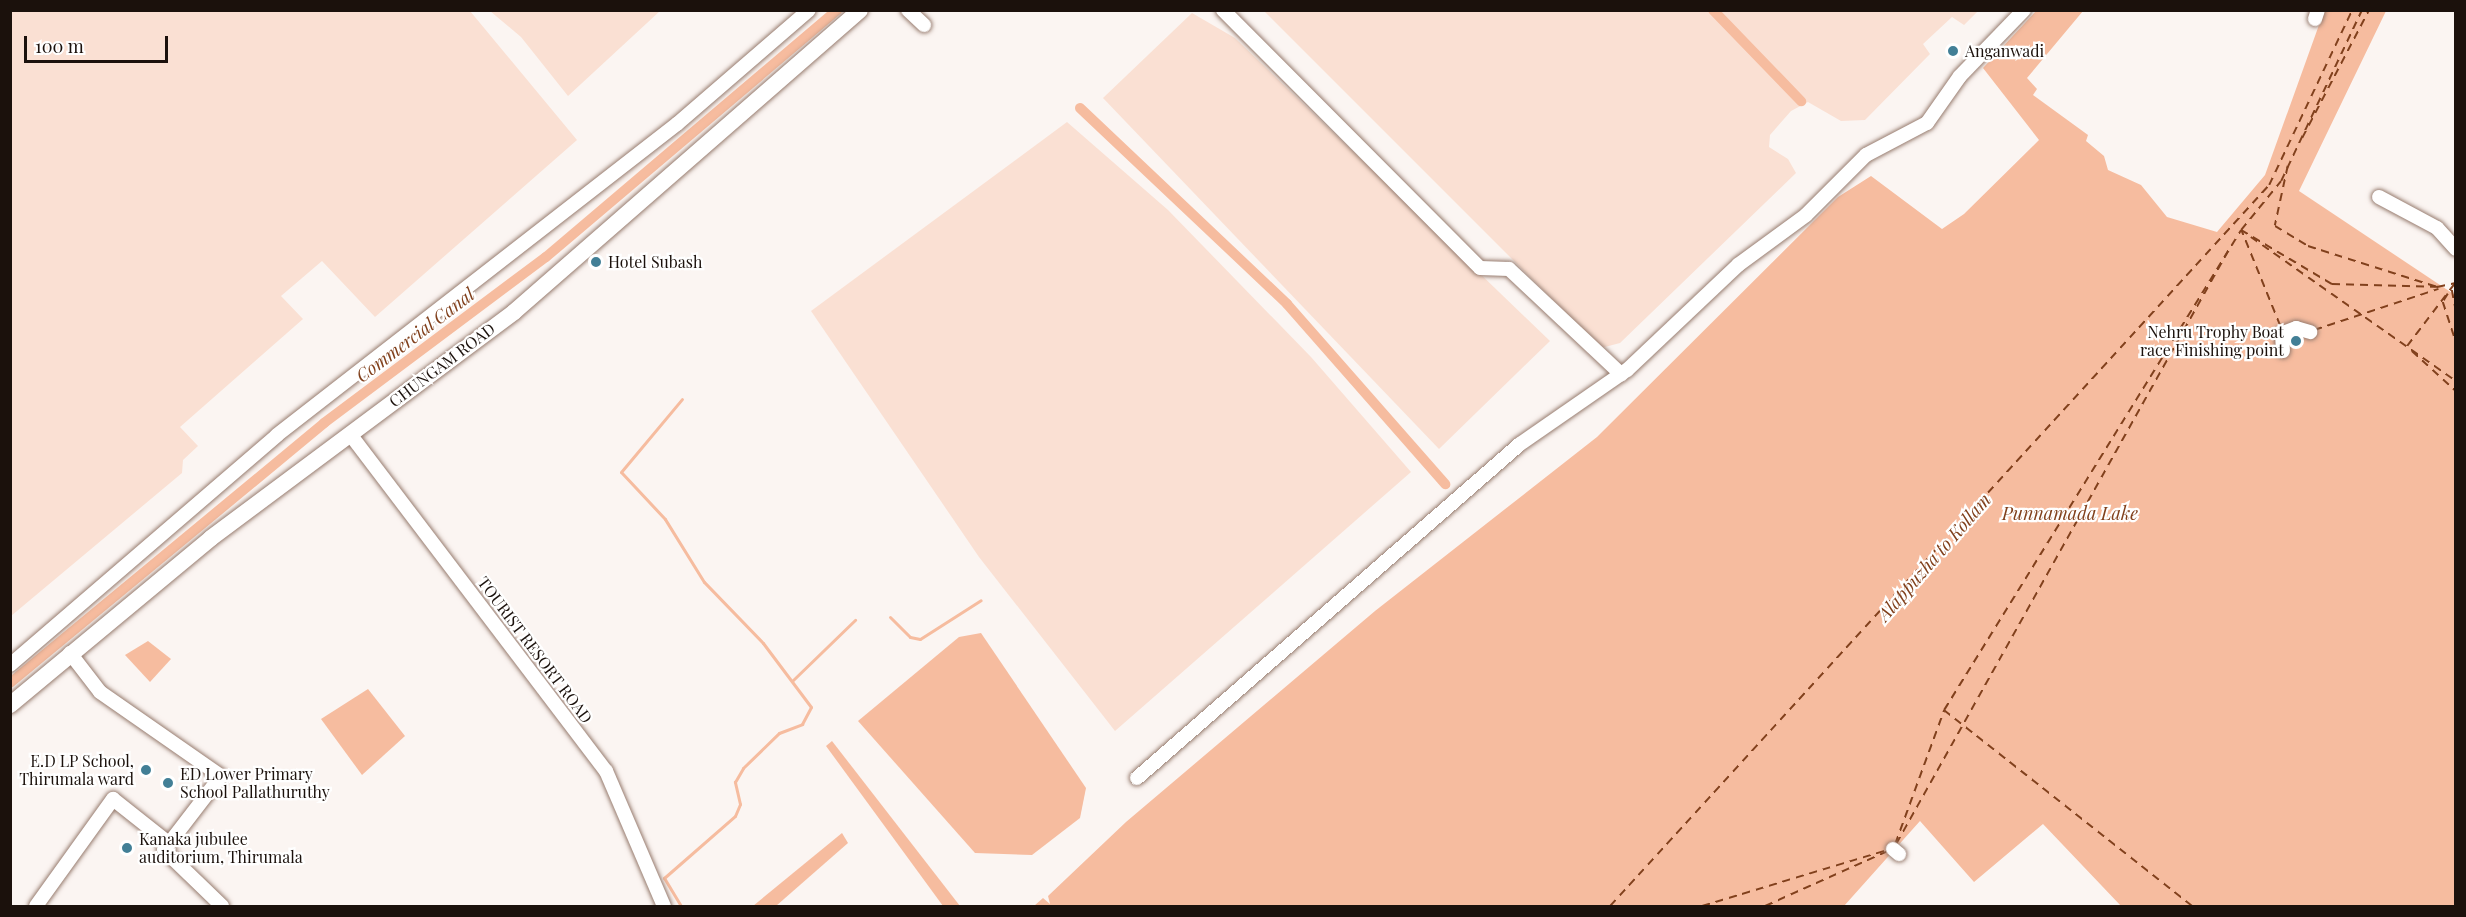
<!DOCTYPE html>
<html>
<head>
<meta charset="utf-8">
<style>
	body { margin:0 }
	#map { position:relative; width:2466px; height:917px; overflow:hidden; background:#fbf5f2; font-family:"Playfair Display",serif }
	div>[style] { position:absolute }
	.green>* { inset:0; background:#fae0d3 }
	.water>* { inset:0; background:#f6bc9f }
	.stream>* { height:3px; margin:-1.5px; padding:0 1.5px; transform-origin:1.5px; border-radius:1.5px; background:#f6bc9f }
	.canal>* { height:10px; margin:-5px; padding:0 5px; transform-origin:5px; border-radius:5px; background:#f6bc9f }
	.ferry>* { height:1.5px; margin-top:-0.75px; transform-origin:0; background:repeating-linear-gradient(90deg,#81401c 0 8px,transparent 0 14px) }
	.roads { filter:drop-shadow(0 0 2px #977c6f) drop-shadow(0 0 2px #977c6f) }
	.minor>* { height:14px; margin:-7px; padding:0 7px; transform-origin:7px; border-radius:7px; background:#fff }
	.major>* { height:16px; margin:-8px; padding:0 8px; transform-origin:8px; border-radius:8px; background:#fff }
	.dots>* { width:16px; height:16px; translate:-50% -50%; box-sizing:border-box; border:3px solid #fff; border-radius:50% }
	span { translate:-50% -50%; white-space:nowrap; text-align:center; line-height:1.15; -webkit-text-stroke:4.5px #fff; paint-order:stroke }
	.poi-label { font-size:16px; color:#1b110c }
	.left { translate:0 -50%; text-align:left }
	.right { translate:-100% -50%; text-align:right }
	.street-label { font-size:16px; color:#1b110c }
	.water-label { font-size:18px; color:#81401c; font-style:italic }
	.frame { position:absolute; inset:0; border:12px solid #1b110c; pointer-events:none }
	.scale { position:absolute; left:24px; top:36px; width:144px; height:27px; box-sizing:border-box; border:3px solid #1b110c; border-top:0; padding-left:8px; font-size:18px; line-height:21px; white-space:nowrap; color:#1b110c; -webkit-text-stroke:4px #fff; paint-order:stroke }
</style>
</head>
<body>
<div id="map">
	<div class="green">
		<i style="clip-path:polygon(11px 10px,470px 11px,577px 140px,375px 317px,322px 261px,281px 296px,303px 319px,180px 427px,198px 446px,183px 460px,182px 473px,11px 616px)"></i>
		<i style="clip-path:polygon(490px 11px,660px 11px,568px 96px,521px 37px)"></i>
		<i style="clip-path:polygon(1264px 11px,1978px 11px,1964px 25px,1952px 17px,1923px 44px,1930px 54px,1865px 120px,1841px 121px,1808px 102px,1791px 111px,1770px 135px,1769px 147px,1788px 159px,1796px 173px,1620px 343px,1601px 348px)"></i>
		<i style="clip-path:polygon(1192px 13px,1235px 38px,1550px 341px,1439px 449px,1103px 98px)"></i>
		<i style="clip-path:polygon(1067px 122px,1168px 210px,1311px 357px,1411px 472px,1115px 731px,979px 557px,811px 311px)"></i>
	</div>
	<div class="water">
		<i style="clip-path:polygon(2036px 11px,2083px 11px,2027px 78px,2037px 89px,2033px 95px,2088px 135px,2086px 141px,2104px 156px,2108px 170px,2141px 185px,2167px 217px,2217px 232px,2265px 175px,2324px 11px,2386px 11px,2299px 191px,2455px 295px,2455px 906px,2121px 906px,2043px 824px,1974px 882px,1920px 821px,1844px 906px,1034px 906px,1043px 898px,1050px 904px,1048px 896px,1126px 822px,1375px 611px,1597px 437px,1838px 197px,1871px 176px,1942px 229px,1964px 214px,2039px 140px,1983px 68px)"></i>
		<i style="clip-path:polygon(981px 633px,1086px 788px,1080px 818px,1032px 855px,975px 853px,858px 721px,959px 637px)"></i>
		<i style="clip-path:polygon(148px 641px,171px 659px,150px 682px,125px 655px)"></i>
		<i style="clip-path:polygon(368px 689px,405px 736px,362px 775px,321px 719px)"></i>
		<i style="clip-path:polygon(832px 741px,960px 906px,943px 906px,826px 746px)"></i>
		<i style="clip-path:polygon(842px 833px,848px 843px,776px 906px,753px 906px)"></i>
	</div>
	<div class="stream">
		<i style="left:890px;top:617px;width:28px;rotate:45deg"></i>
		<i style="left:910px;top:637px;width:10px;rotate:11deg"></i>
		<i style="left:920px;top:639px;width:72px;rotate:-32.6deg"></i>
		<i style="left:792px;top:681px;width:88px;rotate:-44.1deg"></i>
		<i style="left:681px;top:906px;width:33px;rotate:-121deg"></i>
		<i style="left:664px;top:878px;width:94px;rotate:-41.1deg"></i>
		<i style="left:735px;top:816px;width:13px;rotate:-67deg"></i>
		<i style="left:740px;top:804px;width:23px;rotate:-103deg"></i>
		<i style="left:735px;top:782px;width:16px;rotate:-60deg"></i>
		<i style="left:743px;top:768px;width:50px;rotate:-44.2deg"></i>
		<i style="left:779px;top:733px;width:25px;rotate:-21deg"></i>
		<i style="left:802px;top:724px;width:19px;rotate:-62deg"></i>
		<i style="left:811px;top:707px;width:80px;rotate:-126.9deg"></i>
		<i style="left:763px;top:643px;width:85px;rotate:-134deg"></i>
		<i style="left:704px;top:582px;width:74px;rotate:-121.8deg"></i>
		<i style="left:665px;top:519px;width:64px;rotate:-133.1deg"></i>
		<i style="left:621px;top:472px;width:95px;rotate:-50.1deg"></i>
	</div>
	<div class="canal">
		<i style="left:1713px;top:10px;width:127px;rotate:46deg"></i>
		<i style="left:1080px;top:108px;width:285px;rotate:43.4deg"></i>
		<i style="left:1287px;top:304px;width:240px;rotate:48.7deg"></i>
		<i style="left:10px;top:683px;width:408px;rotate:-39.6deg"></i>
		<i style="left:324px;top:423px;width:277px;rotate:-36.8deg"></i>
		<i style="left:546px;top:257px;width:382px;rotate:-40.3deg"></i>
	</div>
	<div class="ferry">
		<i style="left:2302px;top:138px;width:144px;rotate:-62.4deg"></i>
		<i style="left:2288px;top:166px;width:61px;rotate:102.2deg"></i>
		<i style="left:2275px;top:226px;width:39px;rotate:31deg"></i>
		<i style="left:2308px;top:246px;width:135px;rotate:17.6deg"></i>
		<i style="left:2437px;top:287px;width:19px;rotate:-12deg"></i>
		<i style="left:2251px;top:237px;width:251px;rotate:35.1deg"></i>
		<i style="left:2452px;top:290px;width:21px;rotate:79deg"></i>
		<i style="left:2448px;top:294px;width:9px;rotate:122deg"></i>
		<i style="left:2443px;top:302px;width:42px;rotate:72deg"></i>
		<i style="left:2280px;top:326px;width:104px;rotate:-112.1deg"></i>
		<i style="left:2241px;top:230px;width:106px;rotate:30.7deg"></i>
		<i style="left:2332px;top:284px;width:111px;rotate:1.5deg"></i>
		<i style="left:2314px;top:330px;width:131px;rotate:-18.3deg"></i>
		<i style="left:2407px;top:346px;width:79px;rotate:-52.7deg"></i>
		<i style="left:2412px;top:351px;width:59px;rotate:42.3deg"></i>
		<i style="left:1944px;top:710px;width:316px;rotate:38.3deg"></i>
		<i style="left:1895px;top:844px;width:143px;rotate:-69.9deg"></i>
		<i style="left:1944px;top:710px;width:564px;rotate:-58.25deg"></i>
		<i style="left:2241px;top:230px;width:63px;rotate:-50.8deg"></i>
		<i style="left:2281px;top:181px;width:189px;rotate:-64.7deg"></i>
		<i style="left:1896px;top:844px;width:680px;rotate:-60.76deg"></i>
		<i style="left:1610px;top:906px;width:977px;rotate:-47.57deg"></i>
		<i style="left:2269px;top:185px;width:194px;rotate:-64.6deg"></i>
		<i style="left:1702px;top:906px;width:194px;rotate:-16.8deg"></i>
		<i style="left:1765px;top:906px;width:133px;rotate:-24.1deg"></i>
	</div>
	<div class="roads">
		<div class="minor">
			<i style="left:908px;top:10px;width:22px;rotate:43deg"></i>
			<i style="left:1223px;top:10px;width:364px;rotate:45.1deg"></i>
			<i style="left:1480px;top:268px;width:29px;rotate:2deg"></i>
			<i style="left:1509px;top:269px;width:154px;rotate:43.2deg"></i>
			<i style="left:2315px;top:19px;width:9px;rotate:-72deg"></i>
			<i style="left:2379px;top:197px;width:66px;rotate:28.1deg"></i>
			<i style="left:2437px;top:228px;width:28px;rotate:48deg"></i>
			<i style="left:2282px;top:333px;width:18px;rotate:87deg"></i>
			<i style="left:2283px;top:333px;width:14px;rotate:-21deg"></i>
			<i style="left:2296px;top:328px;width:15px;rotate:16deg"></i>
			<i style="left:350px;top:434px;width:423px;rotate:52.8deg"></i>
			<i style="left:606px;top:771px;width:147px;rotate:66.8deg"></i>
			<i style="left:70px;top:653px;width:49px;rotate:52.4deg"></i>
			<i style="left:100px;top:692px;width:147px;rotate:34.8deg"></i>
			<i style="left:221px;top:776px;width:93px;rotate:127.6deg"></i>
			<i style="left:164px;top:850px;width:81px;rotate:44deg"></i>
			<i style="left:10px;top:665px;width:352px;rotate:-40.7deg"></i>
			<i style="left:277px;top:435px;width:507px;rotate:-37.87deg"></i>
			<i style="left:677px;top:124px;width:174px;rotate:-40.8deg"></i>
			<i style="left:1137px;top:778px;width:508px;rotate:-41.09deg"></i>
			<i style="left:1520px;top:444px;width:130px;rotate:-34.7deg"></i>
			<i style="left:1627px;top:370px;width:153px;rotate:-43.4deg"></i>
			<i style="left:1738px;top:265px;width:84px;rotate:-36.3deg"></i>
			<i style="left:1806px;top:215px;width:85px;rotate:-45deg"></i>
			<i style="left:1866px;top:155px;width:69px;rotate:-27.7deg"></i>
			<i style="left:1927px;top:123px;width:57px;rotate:-54.9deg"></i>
			<i style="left:1960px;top:76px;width:92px;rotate:-45.9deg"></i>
			<i style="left:1893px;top:849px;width:8px;rotate:40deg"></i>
			<i style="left:36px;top:906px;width:132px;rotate:-54.3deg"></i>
			<i style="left:113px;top:799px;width:68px;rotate:38.4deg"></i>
		</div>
		<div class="major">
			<i style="left:10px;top:705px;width:261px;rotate:-39.7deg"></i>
			<i style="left:211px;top:538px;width:378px;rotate:-36.7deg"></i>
			<i style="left:514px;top:312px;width:459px;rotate:-41.1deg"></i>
		</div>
	</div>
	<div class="dots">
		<i style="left:1953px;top:51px;background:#427f96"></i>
		<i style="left:596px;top:262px;background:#427f96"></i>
		<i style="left:2296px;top:341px;background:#427f96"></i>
		<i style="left:146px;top:770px;background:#427f96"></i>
		<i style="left:168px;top:783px;background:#427f96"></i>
		<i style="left:127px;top:848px;background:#427f96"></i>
	</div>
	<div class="poi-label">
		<span class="left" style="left:1965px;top:51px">Anganwadi</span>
		<span class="left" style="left:608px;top:262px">Hotel Subash</span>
		<span class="right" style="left:2284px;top:341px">Nehru Trophy Boat<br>race Finishing point</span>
		<span class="right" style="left:134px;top:770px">E.D LP School,<br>Thirumala ward</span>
		<span class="left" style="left:180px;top:783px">ED Lower Primary<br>School Pallathuruthy</span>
		<span class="left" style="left:139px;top:848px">Kanaka jubulee<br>auditorium, Thirumala</span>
	</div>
	<div class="street-label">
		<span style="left:442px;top:365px;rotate:-37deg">CHUNGAM ROAD</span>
		<span style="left:535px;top:650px;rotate:53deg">TOURIST RESORT ROAD</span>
	</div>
	<div class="water-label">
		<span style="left:415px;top:335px;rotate:-37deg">Commercial Canal</span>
		<span style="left:2070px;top:513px">Punnamada Lake</span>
		<span style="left:1934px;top:557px;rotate:-49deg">Alappuzha to Kollam</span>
	</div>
	<div class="frame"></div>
	<div class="scale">100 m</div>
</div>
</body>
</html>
